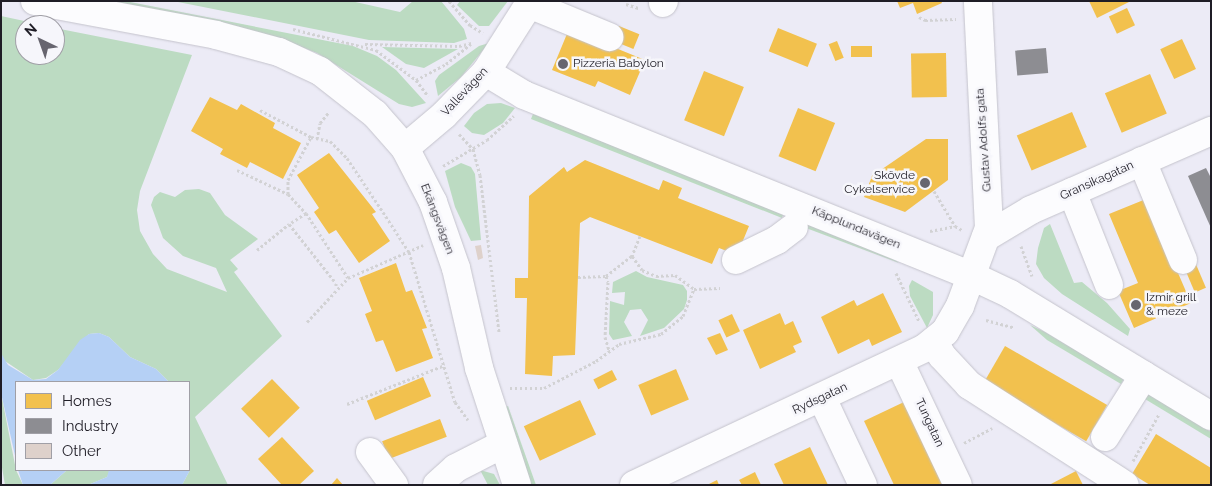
<!DOCTYPE html>
<html>
<head>
<meta charset="utf-8">
<style>
	body { margin:0 }
	#map { position:relative; width:1212px; height:486px; overflow:hidden; background:#ecebf6; font-family:Raleway,sans-serif }
	div>[style] { position:absolute }
	.green>* { inset:0; background:#bcdbc2 }
	.water>* { inset:0; background:#b5d0f5 }
	.homes>* { inset:0; background:#f2c14e; transform-origin:0 0 }
	.industry>* { inset:0; background:#8d8d92; transform-origin:0 0 }
	.building>* { inset:0; background:#ded1cb }
	.path>* { height:3px; margin-top:-1.5px; transform-origin:0; background:repeating-linear-gradient(90deg,#d2d2d4 0 2.5px,transparent 0 5px) }
	.roads { filter:drop-shadow(0 0 1px #c4c3cc) drop-shadow(0 0 1px #c4c3cc) }
	.minor>* { height:28px; margin:-14px; padding:0 14px; transform-origin:14px; border-radius:14px; background:#fcfcfe }
	.dots>* { width:14px; height:14px; translate:-50% -50%; box-sizing:border-box; border:2px solid #f6f6fb; border-radius:50% }
	span { translate:-50% -50%; white-space:nowrap; text-align:center; line-height:1.15; -webkit-text-stroke:5px #f6f6fb; paint-order:stroke }
	.poi-label { font-size:12px; color:#1f1d26 }
	.left { translate:0 -50%; text-align:left }
	.right { translate:-100% -50%; text-align:right }
	.street-label { font-size:12px; color:#1f1d26 }
	.frame { position:absolute; inset:0; border:2px solid #1f1d26; pointer-events:none }
	.legend { position:absolute; left:15px; top:381px; width:175px; height:90px; box-sizing:border-box; background:#f6f6fb; border:1px solid #a09fa6; margin:0; padding:6px 9px; list-style:none; font-size:15px; color:#1f1d26 }
	.legend li { display:flex; align-items:center; gap:10px; height:25px }
	.legend b { width:25px; border:1px solid #a09fa6 }
	.north { position:absolute; left:15px; top:15px; width:50px; height:50px; box-sizing:border-box; background:#f6f6fb; border:1px solid #a09fa6; border-radius:50%; rotate:318deg; font-size:14px; font-weight:700; line-height:20px; text-align:center; color:#1f1d26 }
	.north::after { content:''; display:block; margin:auto; width:18px; height:22px; background:#67656f; clip-path:polygon(50% 0,100% 100%,50% 72%,0 100%) }
</style>
</head>
<body>
<div id="map">
	<div class="green">
		<i style="clip-path:polygon(97px 1px,125px 1px,353px 46px,377px 56px,396px 70px,426px 103px,412px 107px,399px 104px,317px 53px,283px 40px)"></i>
		<i style="clip-path:polygon(173px 1px,351px 1px,400px 12px,413px 1px,441px 1px,464px 29px,467px 39px,454px 43px,369px 40px)"></i>
		<i style="clip-path:polygon(460px 1px,508px 1px,489px 26px,479px 26px,457px 5px)"></i>
		<i style="clip-path:polygon(1px 16px,43px 25px,25px 25px,25px 55px,55px 55px,55px 28px,192px 55px,140px 191px,137px 210px,140px 231px,153px 254px,167px 269px,227px 292px,216px 268px,183px 256px,163px 238px,151px 205px,154px 197px,160px 192px,175px 197px,185px 190px,199px 189px,210px 193px,225px 215px,258px 239px,230px 260px,238px 269px,234px 272px,282px 336px,195px 417px,228px 485px,182px 485px,190px 470px,189px 382px,169px 382px,156px 369px,130px 357px,109px 337px,99px 333px,89px 334px,58px 370px,46px 378px,33px 380px,2px 359px)"></i>
		<i style="clip-path:polygon(489px 43px,461px 77px,438px 96px,435px 81px,439px 75px,479px 46px)"></i>
		<i style="clip-path:polygon(382px 47px,458px 49px,424px 68px,406px 64px)"></i>
		<i style="clip-path:polygon(501px 103px,515px 108px,503px 123px,484px 135px,472px 133px,464px 126px,474px 113px,487px 104px)"></i>
		<i style="clip-path:polygon(533px 114px,784px 212px,782px 218px,531px 119px)"></i>
		<i style="clip-path:polygon(461px 163px,471px 167px,475px 174px,481px 240px,471px 241px,455px 207px,445px 171px)"></i>
		<i style="clip-path:polygon(808px 222px,889px 255px,899px 263px,806px 228px)"></i>
		<i style="clip-path:polygon(1050px 224px,1074px 283px,1082px 282px,1107px 303px,1130px 329px,1128px 336px,1062px 294px,1044px 278px,1036px 264px,1038px 248px,1044px 228px)"></i>
		<i style="clip-path:polygon(636px 271px,647px 277px,683px 285px,687px 291px,687px 300px,684px 309px,664px 328px,640px 336px,648px 320px,641px 309px,630px 310px,624px 322px,632px 336px,613px 340px,609px 334px,610px 301px,624px 305px,625px 292px,612px 293px,613px 282px)"></i>
		<i style="clip-path:polygon(912px 280px,933px 292px,933px 315px,927px 328px,910px 296px,909px 286px)"></i>
		<i style="clip-path:polygon(1030px 325px,1045px 332px,1124px 379px,1121px 384px,1047px 340px)"></i>
		<i style="clip-path:polygon(1143px 390px,1211px 432px,1211px 439px,1140px 396px)"></i>
		<i style="clip-path:polygon(1px 393px,16px 470px,23px 485px,5px 485px,1px 462px)"></i>
		<i style="clip-path:polygon(508px 406px,536px 485px,531px 485px,503px 408px)"></i>
		<i style="clip-path:polygon(67px 470px,109px 470px,110px 471px,107px 477px,88px 485px,50px 485px)"></i>
		<i style="clip-path:polygon(480px 470px,494px 474px,500px 485px,488px 485px)"></i>
	</div>
	<div class="water">
		<i style="clip-path:polygon(99px 333px,109px 337px,130px 357px,156px 369px,169px 382px,16px 382px,16px 460px,1px 393px,1px 353px,8px 365px,33px 380px,46px 379px,58px 370px,80px 340px,89px 334px)"></i>
		<i style="clip-path:polygon(189px 448px,190px 470px,182px 485px,88px 485px,107px 477px,109px 470px,189px 470px)"></i>
		<i style="clip-path:polygon(18px 470px,67px 470px,50px 485px,23px 485px)"></i>
	</div>
	<div class="homes">
		<i style="clip-path:polygon(897px 1px,941px 1px,942px 3px,917px 14px,913px 3px,900px 8px)"></i>
		<i style="clip-path:polygon(1089px 1px,1131px 1px,1097px 18px)"></i>
		<i style="left:1127px;top:8px;width:19px;height:20px;rotate:65deg"></i>
		<i style="left:619px;top:26px;width:22px;height:16px;rotate:22deg"></i>
		<i style="left:778px;top:28px;width:42px;height:25px;rotate:22deg"></i>
		<i style="clip-path:polygon(569px 29px,645px 60px,630px 95px,598px 81px,595px 87px,552px 70px)"></i>
		<i style="left:1182px;top:39px;width:33px;height:24px;rotate:65deg"></i>
		<i style="left:837px;top:41px;width:18px;height:9px;rotate:68deg"></i>
		<i style="left:872px;top:46px;width:11px;height:21px;rotate:90deg"></i>
		<i style="left:946px;top:53px;width:44px;height:35px;rotate:89deg"></i>
		<i style="left:704px;top:71px;width:43px;height:53px;rotate:22deg"></i>
		<i style="left:1150px;top:74px;width:43px;height:49px;rotate:67deg"></i>
		<i style="clip-path:polygon(210px 97px,237px 110px,241px 104px,275px 123px,273px 128px,301px 143px,283px 179px,250px 162px,247px 168px,220px 154px,223px 149px,191px 131px)"></i>
		<i style="left:798px;top:108px;width:40px;height:52px;rotate:22deg"></i>
		<i style="left:1072px;top:112px;width:38px;height:60px;rotate:67deg"></i>
		<i style="clip-path:polygon(926px 139px,948px 139px,948px 180px,905px 212px,864px 197px,872px 176px)"></i>
		<i style="clip-path:polygon(329px 153px,376px 212px,372px 214px,390px 241px,359px 263px,336px 230px,329px 234px,314px 212px,319px 208px,297px 175px)"></i>
		<i style="clip-path:polygon(585px 160px,659px 190px,663px 180px,682px 188px,678px 198px,749px 226px,737px 255px,719px 248px,712px 264px,590px 217px,580px 223px,575px 355px,553px 356px,552px 376px,525px 374px,527px 298px,515px 298px,515px 278px,528px 278px,529px 196px,564px 167px,567px 172px)"></i>
		<i style="clip-path:polygon(1146px 199px,1191px 303px,1134px 328px,1118px 291px,1138px 283px,1109px 214px)"></i>
		<i style="left:1195px;top:262px;width:28px;height:12px;rotate:67deg"></i>
		<i style="clip-path:polygon(396px 263px,406px 292px,412px 290px,427px 328px,422px 329px,433px 358px,396px 372px,383px 340px,376px 342px,365px 314px,372px 311px,359px 278px)"></i>
		<i style="clip-path:polygon(883px 293px,902px 332px,872px 346px,869px 339px,838px 354px,821px 317px,854px 300px,857px 306px)"></i>
		<i style="clip-path:polygon(780px 313px,785px 325px,793px 321px,802px 342px,793px 346px,796px 352px,760px 369px,743px 330px)"></i>
		<i style="left:732px;top:314px;width:19px;height:15px;rotate:65deg"></i>
		<i style="clip-path:polygon(720px 333px,728px 350px,716px 355px,707px 338px)"></i>
		<i style="left:1005px;top:346px;width:118px;height:42px;rotate:30deg"></i>
		<i style="left:676px;top:369px;width:33px;height:41px;rotate:67deg"></i>
		<i style="left:612px;top:370px;width:11px;height:21px;rotate:63deg"></i>
		<i style="left:423px;top:377px;width:21px;height:61px;rotate:67deg"></i>
		<i style="left:272px;top:379px;width:40px;height:43px;rotate:46deg"></i>
		<i style="left:580px;top:400px;width:38px;height:62px;rotate:65deg"></i>
		<i style="clip-path:polygon(904px 402px,943px 485px,894px 485px,864px 421px)"></i>
		<i style="left:440px;top:419px;width:19px;height:62px;rotate:69deg"></i>
		<i style="clip-path:polygon(1156px 434px,1211px 468px,1211px 485px,1150px 485px,1132px 474px)"></i>
		<i style="clip-path:polygon(282px 437px,314px 471px,299px 485px,282px 485px,258px 459px)"></i>
		<i style="clip-path:polygon(810px 447px,828px 485px,784px 485px,774px 464px)"></i>
		<i style="clip-path:polygon(1076px 471px,1083px 485px,1049px 485px)"></i>
		<i style="clip-path:polygon(755px 472px,761px 485px,742px 485px,739px 480px)"></i>
		<i style="clip-path:polygon(337px 478px,343px 485px,331px 485px)"></i>
		<i style="clip-path:polygon(717px 480px,719px 485px,707px 485px)"></i>
	</div>
	<div class="industry">
		<i style="left:1046px;top:48px;width:25px;height:31px;rotate:85deg"></i>
		<i style="clip-path:polygon(1206px 168px,1211px 178px,1211px 228px,1188px 176px)"></i>
	</div>
	<div class="building">
		<i style="clip-path:polygon(481px 245px,483px 258px,478px 260px,475px 246px)"></i>
	</div>
	<div class="path">
		<i style="left:449px;top:1px;width:32px;rotate:49deg"></i>
		<i style="left:470px;top:25px;width:15px;rotate:32deg"></i>
		<i style="left:626px;top:4px;width:13px;rotate:18deg"></i>
		<i style="left:919px;top:17px;width:7px;rotate:27deg"></i>
		<i style="left:925px;top:20px;width:31px;rotate:-2deg"></i>
		<i style="left:293px;top:29px;width:86px;rotate:14.2deg"></i>
		<i style="left:376px;top:50px;width:50px;rotate:36.9deg"></i>
		<i style="left:416px;top:80px;width:20px;rotate:53deg"></i>
		<i style="left:365px;top:44px;width:94px;rotate:1.2deg"></i>
		<i style="left:459px;top:46px;width:13px;rotate:-13deg"></i>
		<i style="left:416px;top:80px;width:34px;rotate:-28deg"></i>
		<i style="left:446px;top:64px;width:32px;rotate:-39deg"></i>
		<i style="left:260px;top:110px;width:58px;rotate:27.9deg"></i>
		<i style="left:311px;top:137px;width:19px;rotate:12deg"></i>
		<i style="left:330px;top:141px;width:24px;rotate:45deg"></i>
		<i style="left:347px;top:158px;width:65px;rotate:56.3deg"></i>
		<i style="left:383px;top:212px;width:48px;rotate:57deg"></i>
		<i style="left:409px;top:252px;width:157px;rotate:73deg"></i>
		<i style="left:455px;top:402px;width:22px;rotate:54deg"></i>
		<i style="left:459px;top:134px;width:21px;rotate:47deg"></i>
		<i style="left:473px;top:149px;width:27px;rotate:75deg"></i>
		<i style="left:480px;top:175px;width:159px;rotate:83.1deg"></i>
		<i style="left:317px;top:139px;width:16px;rotate:-79deg"></i>
		<i style="left:320px;top:123px;width:13px;rotate:-51deg"></i>
		<i style="left:443px;top:166px;width:51px;rotate:-30.6deg"></i>
		<i style="left:487px;top:140px;width:36px;rotate:-42deg"></i>
		<i style="left:237px;top:170px;width:56px;rotate:25.2deg"></i>
		<i style="left:288px;top:194px;width:26px;rotate:47deg"></i>
		<i style="left:306px;top:213px;width:77px;rotate:57.1deg"></i>
		<i style="left:934px;top:191px;width:41px;rotate:59deg"></i>
		<i style="left:288px;top:194px;width:14px;rotate:-90deg"></i>
		<i style="left:288px;top:180px;width:49px;rotate:-61.9deg"></i>
		<i style="left:306px;top:213px;width:20px;rotate:147deg"></i>
		<i style="left:289px;top:224px;width:75px;rotate:51.5deg"></i>
		<i style="left:336px;top:283px;width:4px;rotate:90deg"></i>
		<i style="left:930px;top:231px;width:25px;rotate:-11deg"></i>
		<i style="left:955px;top:226px;width:8px;rotate:30deg"></i>
		<i style="left:640px;top:236px;width:22px;rotate:112deg"></i>
		<i style="left:632px;top:256px;width:17px;rotate:54deg"></i>
		<i style="left:642px;top:270px;width:15px;rotate:23deg"></i>
		<i style="left:656px;top:276px;width:19px;rotate:-3deg"></i>
		<i style="left:675px;top:275px;width:24px;rotate:36deg"></i>
		<i style="left:694px;top:289px;width:26px;rotate:-2deg"></i>
		<i style="left:1021px;top:246px;width:32px;rotate:70deg"></i>
		<i style="left:257px;top:250px;width:41px;rotate:-39.1deg"></i>
		<i style="left:896px;top:273px;width:53px;rotate:64.4deg"></i>
		<i style="left:606px;top:276px;width:6px;rotate:72deg"></i>
		<i style="left:608px;top:282px;width:55px;rotate:93.1deg"></i>
		<i style="left:605px;top:337px;width:14px;rotate:73deg"></i>
		<i style="left:578px;top:277px;width:28px;rotate:-2deg"></i>
		<i style="left:606px;top:276px;width:33px;rotate:-38deg"></i>
		<i style="left:986px;top:320px;width:28px;rotate:15deg"></i>
		<i style="left:307px;top:322px;width:60px;rotate:-47deg"></i>
		<i style="left:348px;top:278px;width:82px;rotate:-23.7deg"></i>
		<i style="left:510px;top:388px;width:34px"></i>
		<i style="left:544px;top:388px;width:59px;rotate:-27.4deg"></i>
		<i style="left:596px;top:361px;width:29px;rotate:-36deg"></i>
		<i style="left:619px;top:344px;width:43px;rotate:-13.4deg"></i>
		<i style="left:661px;top:334px;width:28px;rotate:-39deg"></i>
		<i style="left:683px;top:316px;width:29px;rotate:-68deg"></i>
		<i style="left:347px;top:404px;width:105px;rotate:-21.7deg"></i>
		<i style="left:964px;top:443px;width:32px;rotate:-28deg"></i>
		<i style="left:1133px;top:461px;width:54px;rotate:-61deg"></i>
	</div>
	<div class="roads">
		<div class="minor">
			<i style="left:35px;top:1px;width:184px;rotate:10.6deg"></i>
			<i style="left:216px;top:35px;width:65px;rotate:15.1deg"></i>
			<i style="left:279px;top:52px;width:45px;rotate:24.9deg"></i>
			<i style="left:320px;top:71px;width:70px;rotate:38deg"></i>
			<i style="left:375px;top:114px;width:45px;rotate:48.6deg"></i>
			<i style="left:405px;top:148px;width:61px;rotate:62.6deg"></i>
			<i style="left:433px;top:202px;width:70px;rotate:70.8deg"></i>
			<i style="left:456px;top:268px;width:103px;rotate:77deg"></i>
			<i style="left:479px;top:368px;width:123px;rotate:72deg"></i>
			<i style="left:663px;top:3px;width:2px;rotate:-63deg"></i>
			<i style="left:529px;top:4px;width:87px;rotate:22.4deg"></i>
			<i style="left:486px;top:72px;width:44px;rotate:31.2deg"></i>
			<i style="left:524px;top:95px;width:483px;rotate:22deg"></i>
			<i style="left:972px;top:276px;width:42px;rotate:25.3deg"></i>
			<i style="left:1010px;top:294px;width:235px;rotate:31.3deg"></i>
			<i style="left:405px;top:148px;width:51px;rotate:-40.2deg"></i>
			<i style="left:444px;top:115px;width:60px;rotate:-45.7deg"></i>
			<i style="left:486px;top:72px;width:84px;rotate:-57.6deg"></i>
			<i style="left:1142px;top:161px;width:107px;rotate:67.5deg"></i>
			<i style="left:1072px;top:192px;width:100px;rotate:68.3deg"></i>
			<i style="left:986px;top:237px;width:52px;rotate:-31deg"></i>
			<i style="left:1031px;top:210px;width:197px;rotate:-23.7deg"></i>
			<i style="left:736px;top:260px;width:46px;rotate:-26deg"></i>
			<i style="left:777px;top:240px;width:21px;rotate:-37deg"></i>
			<i style="left:934px;top:341px;width:17px;rotate:62deg"></i>
			<i style="left:942px;top:356px;width:40px;rotate:47deg"></i>
			<i style="left:969px;top:385px;width:185px;rotate:32.7deg"></i>
			<i style="left:899px;top:361px;width:137px;rotate:64.6deg"></i>
			<i style="left:822px;top:398px;width:96px;rotate:64.8deg"></i>
			<i style="left:1105px;top:437px;width:73px;rotate:-57.8deg"></i>
			<i style="left:370px;top:452px;width:41px;rotate:54deg"></i>
			<i style="left:437px;top:485px;width:25px;rotate:-42deg"></i>
			<i style="left:456px;top:468px;width:53px;rotate:-27.1deg"></i>
			<i style="left:634px;top:485px;width:322px;rotate:-25.2deg"></i>
			<i style="left:925px;top:348px;width:26px;rotate:-39deg"></i>
			<i style="left:945px;top:332px;width:30px;rotate:-60deg"></i>
			<i style="left:960px;top:306px;width:83px;rotate:-69.6deg"></i>
			<i style="left:989px;top:228px;width:227px;rotate:-92.8deg"></i>
		</div>
	</div>
	<div class="dots">
		<i style="left:563px;top:64px;background:#67656f"></i>
		<i style="left:925px;top:183px;background:#67656f"></i>
		<i style="left:1136px;top:305px;background:#67656f"></i>
	</div>
	<div class="poi-label">
		<span class="left" style="left:573px;top:64px">Pizzeria Babylon</span>
		<span class="right" style="left:915px;top:183px">Skövde<br>Cykelservice</span>
		<span class="left" style="left:1146px;top:305px">Izmir grill<br>&amp; meze</span>
	</div>
	<div class="street-label">
		<span style="left:465px;top:92px;rotate:-47deg">Vallevägen</span>
		<span style="left:984px;top:140px;rotate:-94deg">Gustav Adolfs gata</span>
		<span style="left:1097px;top:181px;rotate:-24deg">Gransikagatan</span>
		<span style="left:437px;top:219px;rotate:69deg">Ekängsvägen</span>
		<span style="left:856px;top:228px;rotate:22deg">Käpplundavägen</span>
		<span style="left:820px;top:399px;rotate:-25deg">Rydsgatan</span>
		<span style="left:929px;top:423px;rotate:65deg">Tungatan</span>
	</div>
	<div class="frame"></div>
	<ul class="legend">
	<li><b style="height:14px;background:#f2c14e"></b>Homes</li>
	<li><b style="height:14px;background:#8d8d92"></b>Industry</li>
	<li><b style="height:14px;background:#ded1cb"></b>Other</li>
	</ul>
	<div class="north">N</div>
</div>
</body>
</html>
